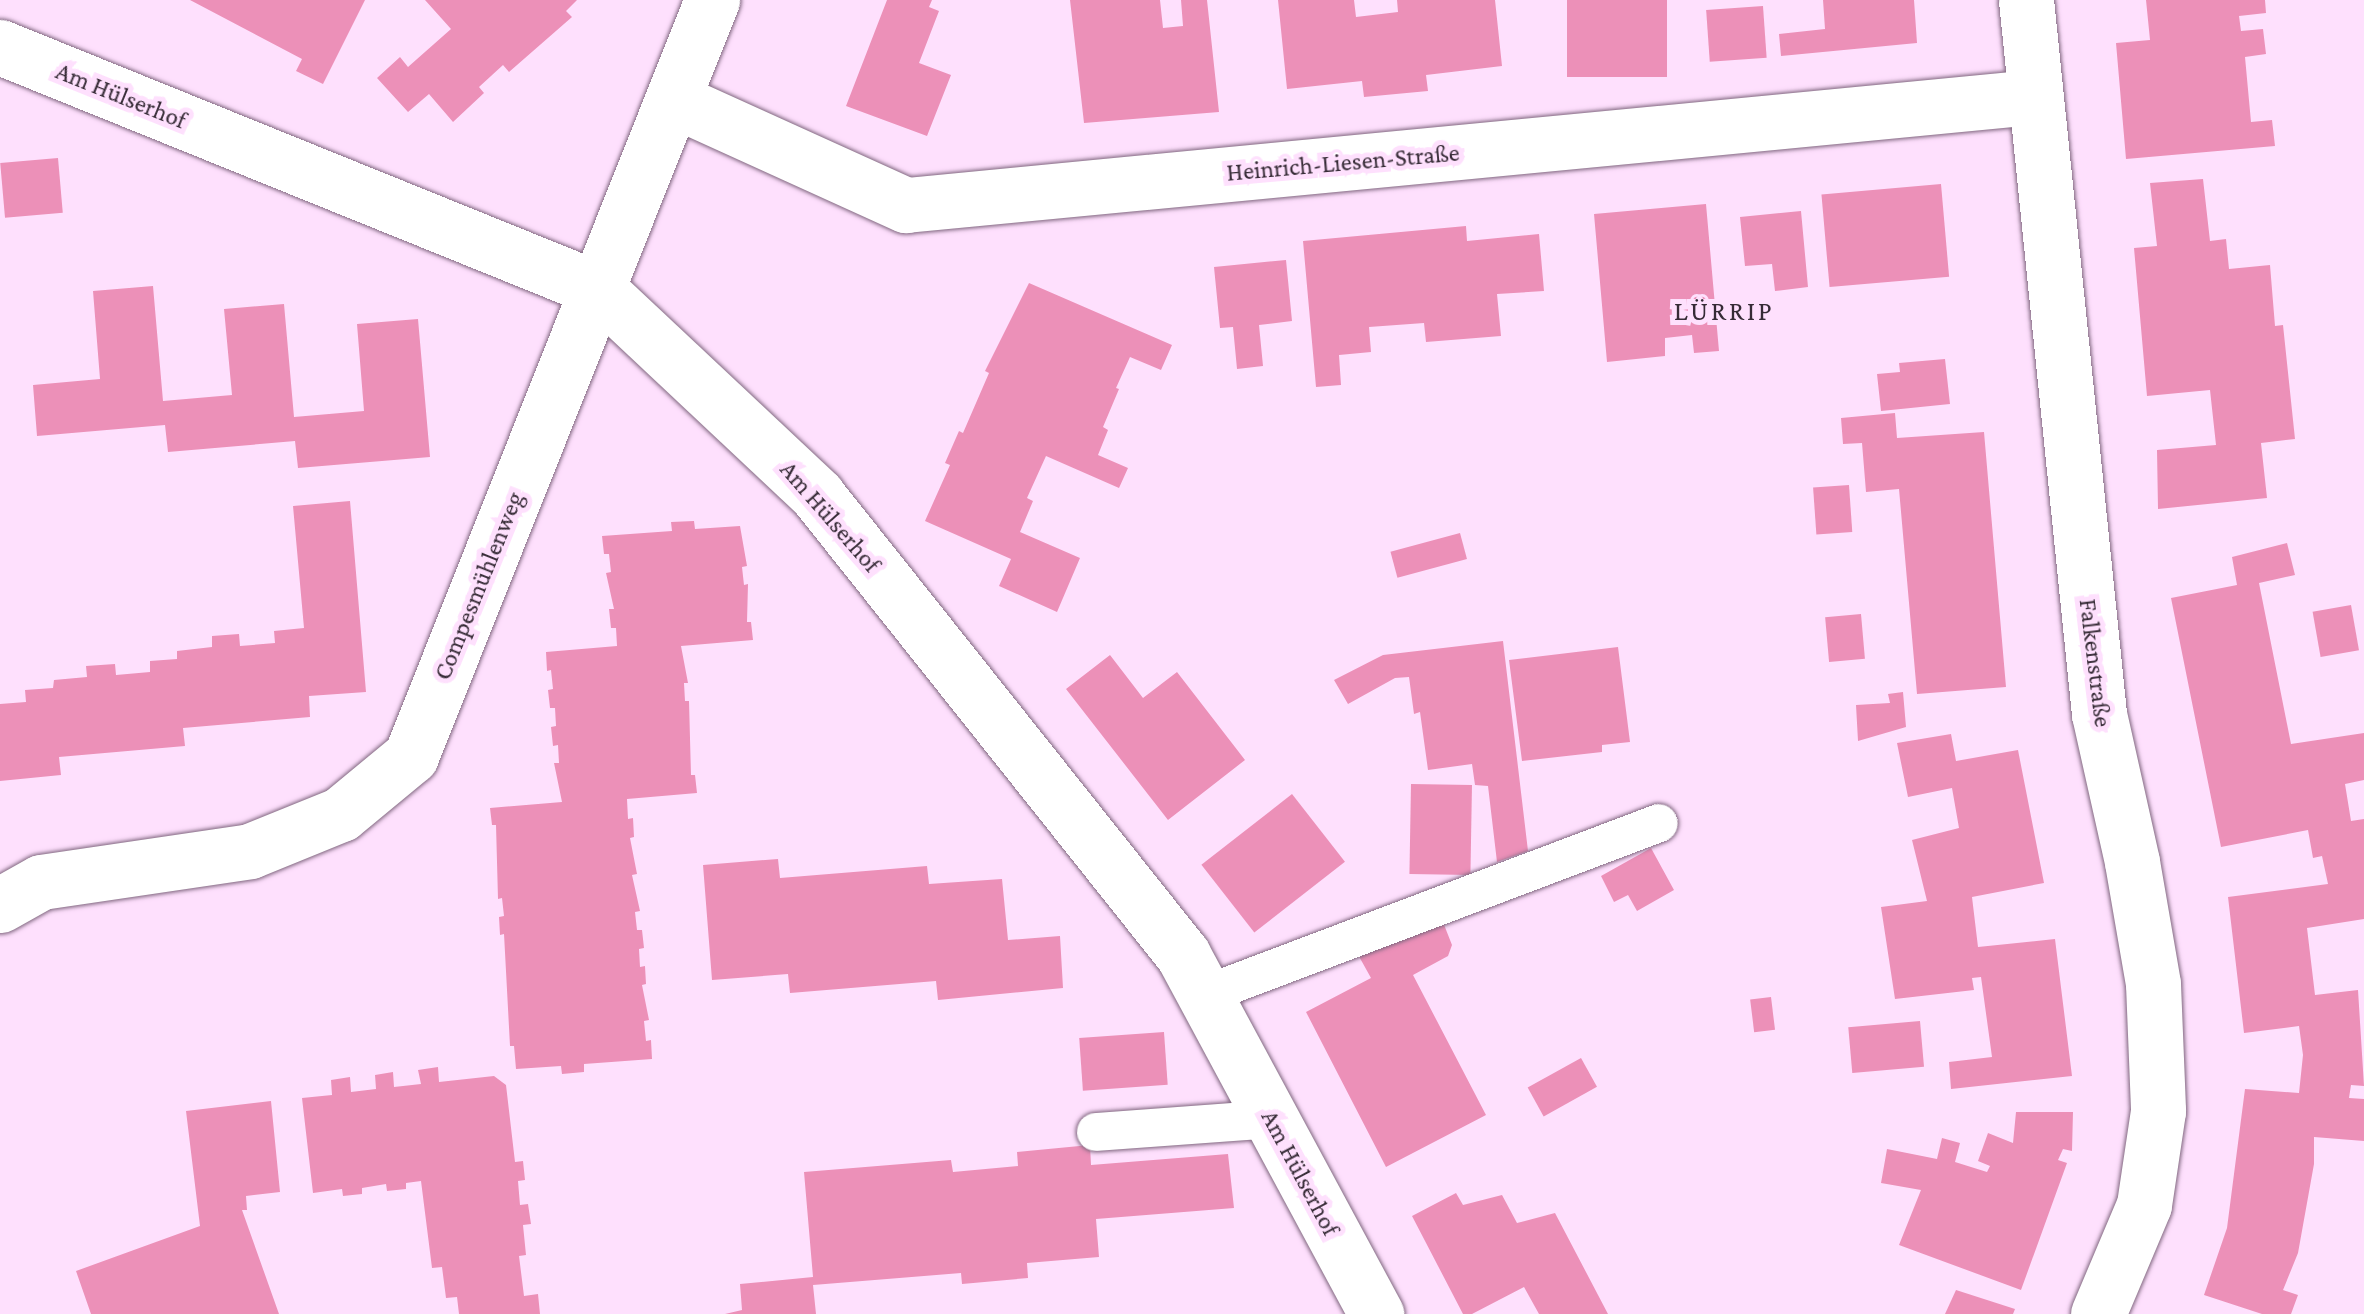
<!DOCTYPE html>
<html>
<head>
<meta charset="utf-8">
<style>
	body { margin:0 }
	#map { position:relative; width:2364px; height:1314px; overflow:hidden; background:#fee0fd; font-family:"Crimson Pro",serif }
	div>[style] { position:absolute }
	.building>* { inset:0; background:#ec90b8; transform-origin:0 0 }
	.roads { filter:drop-shadow(0 0 2px #816780) drop-shadow(0 0 2px #816780) }
	.service>* { height:38px; margin:-19px; padding:0 19px; transform-origin:19px; border-radius:19px; background:#fff }
	.minor>* { height:55px; margin:-27.5px; padding:0 27.5px; transform-origin:27.5px; border-radius:27.5px; background:#fff }
	span { translate:-50% -50%; white-space:nowrap; text-align:center; line-height:1.15; -webkit-text-stroke:10px #fee0fd; paint-order:stroke }
	.street-label { font-size:25px; color:#362b36 }
	.neighbourhood-label { font-size:28px; color:#362b36; letter-spacing:2.5px }
</style>
</head>
<body>
<div id="map">
	<div class="building">
		<i style="clip-path:polygon(190px 0,365px 0,323px 84px,296px 71px,302px 59px)"></i>
		<i style="clip-path:polygon(425px 0,577px 0,566px 11px,572px 17px,509px 72px,503px 65px,479px 87px,484px 93px,453px 122px,429px 94px,408px 112px,377px 78px,400px 57px,408px 67px,451px 29px)"></i>
		<i style="clip-path:polygon(887px 0,932px 0,929px 7px,939px 11px,919px 63px,951px 75px,927px 136px,846px 106px)"></i>
		<i style="clip-path:polygon(1070px 0,1160px 0,1163px 28px,1183px 26px,1181px 0,1207px 0,1219px 112px,1084px 123px)"></i>
		<i style="clip-path:polygon(1278px 0,1354px 0,1356px 17px,1398px 12px,1397px 0,1495px 0,1502px 66px,1426px 75px,1428px 91px,1364px 97px,1362px 81px,1287px 89px)"></i>
		<i style="left:1567px;top:0;width:100px;height:77px"></i>
		<i style="clip-path:polygon(1823px 0,1914px 0,1917px 43px,1781px 56px,1779px 34px,1825px 29px)"></i>
		<i style="clip-path:polygon(2146px 0,2265px 0,2266px 13px,2239px 16px,2241px 31px,2263px 29px,2266px 54px,2245px 57px,2251px 122px,2272px 120px,2275px 146px,2126px 159px,2116px 43px,2150px 40px)"></i>
		<i style="left:1763px;top:6px;width:52px;height:57px;rotate:86deg"></i>
		<i style="left:58px;top:158px;width:55px;height:58px;rotate:85deg"></i>
		<i style="clip-path:polygon(2203px 179px,2210px 241px,2226px 239px,2229px 269px,2270px 265px,2275px 326px,2283px 325px,2295px 439px,2261px 443px,2267px 498px,2158px 509px,2157px 450px,2216px 445px,2210px 390px,2147px 396px,2134px 248px,2157px 246px,2150px 183px)"></i>
		<i style="left:1941px;top:184px;width:93px;height:120px;rotate:85deg"></i>
		<i style="clip-path:polygon(1706px 204px,1719px 351px,1694px 353px,1692px 335px,1665px 338px,1665px 356px,1607px 362px,1594px 214px)"></i>
		<i style="clip-path:polygon(1801px 211px,1808px 287px,1775px 291px,1772px 264px,1745px 266px,1740px 217px)"></i>
		<i style="clip-path:polygon(1466px 226px,1467px 241px,1539px 234px,1544px 291px,1497px 294px,1501px 336px,1426px 342px,1424px 323px,1369px 327px,1371px 352px,1339px 355px,1341px 385px,1316px 387px,1303px 241px)"></i>
		<i style="clip-path:polygon(1286px 260px,1292px 321px,1259px 325px,1263px 366px,1237px 369px,1233px 327px,1220px 328px,1214px 267px)"></i>
		<i style="clip-path:polygon(1029px 283px,1172px 345px,1161px 370px,1130px 357px,1116px 388px,1119px 389px,1103px 427px,1108px 430px,1098px 455px,1128px 468px,1119px 488px,1046px 456px,1027px 498px,1033px 501px,1020px 532px,1080px 558px,1057px 612px,999px 586px,1011px 559px,925px 521px,950px 465px,945px 463px,959px 431px,963px 433px,989px 373px,985px 371px)"></i>
		<i style="clip-path:polygon(153px 286px,163px 401px,232px 395px,224px 309px,284px 304px,294px 417px,364px 411px,357px 324px,418px 319px,430px 457px,298px 468px,295px 441px,168px 452px,165px 425px,37px 436px,33px 385px,100px 379px,93px 291px)"></i>
		<i style="clip-path:polygon(1945px 359px,1950px 404px,1881px 411px,1877px 374px,1900px 372px,1899px 363px)"></i>
		<i style="clip-path:polygon(1895px 413px,1897px 438px,1984px 432px,2006px 687px,1917px 694px,1899px 489px,1866px 492px,1862px 443px,1843px 444px,1841px 418px)"></i>
		<i style="left:1849px;top:485px;width:47px;height:36px;rotate:86deg"></i>
		<i style="clip-path:polygon(350px 501px,366px 692px,309px 696px,310px 717px,183px 728px,185px 746px,59px 757px,61px 775px,0 781px,0 704px,26px 702px,25px 690px,53px 688px,54px 680px,87px 677px,86px 666px,115px 664px,116px 675px,150px 672px,150px 661px,177px 659px,177px 651px,212px 647px,212px 636px,239px 634px,240px 646px,275px 643px,274px 631px,304px 628px,293px 506px)"></i>
		<i style="clip-path:polygon(694px 521px,695px 529px,740px 526px,747px 566px,742px 567px,744px 585px,748px 584px,747px 622px,751px 622px,753px 640px,681px 646px,688px 683px,684px 683px,685px 701px,689px 701px,691px 775px,695px 775px,697px 793px,627px 799px,628px 819px,633px 818px,634px 837px,630px 838px,637px 874px,632px 875px,640px 911px,635px 912px,637px 930px,642px 930px,644px 948px,639px 949px,640px 967px,645px 966px,646px 984px,642px 985px,649px 1020px,644px 1021px,646px 1041px,651px 1040px,652px 1059px,584px 1064px,584px 1072px,562px 1074px,561px 1066px,516px 1069px,514px 1046px,510px 1046px,504px 934px,500px 935px,499px 917px,504px 916px,502px 898px,498px 899px,496px 825px,492px 825px,490px 808px,562px 802px,554px 763px,559px 763px,558px 745px,553px 746px,551px 727px,556px 726px,555px 708px,550px 708px,548px 690px,553px 689px,551px 670px,547px 671px,546px 652px,617px 646px,616px 628px,611px 628px,609px 609px,614px 609px,606px 573px,611px 572px,609px 554px,604px 554px,602px 536px,672px 531px,671px 522px)"></i>
		<i style="left:1460px;top:533px;width:27px;height:72px;rotate:75deg"></i>
		<i style="clip-path:polygon(2287px 543px,2295px 575px,2259px 583px,2291px 744px,2364px 733px,2364px 780px,2345px 784px,2351px 821px,2364px 819px,2364px 919px,2307px 928px,2315px 995px,2358px 990px,2364px 1086px,2351px 1085px,2349px 1098px,2364px 1099px,2364px 1141px,2314px 1137px,2314px 1164px,2298px 1253px,2283px 1290px,2298px 1295px,2291px 1314px,2262px 1314px,2204px 1295px,2227px 1228px,2245px 1089px,2299px 1093px,2303px 1055px,2299px 1026px,2244px 1033px,2228px 897px,2328px 884px,2322px 856px,2313px 858px,2308px 830px,2221px 847px,2171px 598px,2237px 585px,2232px 557px)"></i>
		<i style="left:2351px;top:605px;width:46px;height:39px;rotate:80deg"></i>
		<i style="left:1861px;top:614px;width:45px;height:36px;rotate:85deg"></i>
		<i style="clip-path:polygon(1503px 641px,1528px 851px,1497px 862px,1488px 786px,1475px 785px,1472px 764px,1428px 770px,1420px 712px,1414px 714px,1409px 677px,1395px 678px,1348px 704px,1334px 680px,1383px 655px)"></i>
		<i style="clip-path:polygon(1618px 647px,1630px 742px,1602px 745px,1602px 752px,1522px 761px,1509px 660px)"></i>
		<i style="clip-path:polygon(1110px 655px,1143px 698px,1177px 672px,1245px 760px,1168px 820px,1066px 689px)"></i>
		<i style="clip-path:polygon(1903px 692px,1906px 727px,1858px 741px,1856px 705px,1890px 703px,1888px 694px)"></i>
		<i style="clip-path:polygon(1951px 734px,1956px 761px,2018px 750px,2044px 883px,1972px 897px,1978px 947px,2055px 939px,2072px 1076px,1951px 1089px,1949px 1062px,1992px 1057px,1981px 977px,1972px 978px,1974px 990px,1895px 999px,1881px 907px,1927px 901px,1912px 840px,1959px 828px,1952px 788px,1908px 797px,1897px 743px)"></i>
		<i style="left:1411px;top:784px;width:61px;height:90px;rotate:1deg"></i>
		<i style="left:1292px;top:794px;width:86px;height:115px;rotate:52deg"></i>
		<i style="clip-path:polygon(1651px 848px,1674px 890px,1637px 911px,1628px 895px,1614px 902px,1601px 876px)"></i>
		<i style="clip-path:polygon(778px 859px,780px 878px,927px 866px,929px 884px,1002px 879px,1008px 940px,1060px 936px,1063px 988px,938px 1000px,936px 981px,790px 993px,788px 974px,712px 980px,703px 865px)"></i>
		<i style="clip-path:polygon(1441px 917px,1452px 945px,1448px 956px,1413px 975px,1486px 1115px,1386px 1167px,1306px 1012px,1371px 978px,1356px 951px)"></i>
		<i style="left:1771px;top:997px;width:33px;height:21px;rotate:83deg"></i>
		<i style="left:1920px;top:1021px;width:46px;height:72px;rotate:85deg"></i>
		<i style="left:1164px;top:1032px;width:53px;height:85px;rotate:86deg"></i>
		<i style="left:1581px;top:1058px;width:33px;height:61px;rotate:61deg"></i>
		<i style="clip-path:polygon(438px 1067px,439px 1082px,494px 1076px,506px 1085px,515px 1162px,523px 1161px,525px 1180px,518px 1181px,520px 1205px,528px 1204px,531px 1224px,523px 1225px,526px 1255px,519px 1256px,524px 1296px,538px 1294px,540px 1314px,459px 1314px,457px 1297px,446px 1298px,442px 1267px,432px 1268px,421px 1181px,406px 1183px,406px 1189px,387px 1191px,386px 1184px,362px 1188px,362px 1194px,343px 1196px,342px 1189px,313px 1193px,302px 1098px,332px 1095px,331px 1080px,350px 1077px,351px 1092px,376px 1089px,375px 1075px,393px 1072px,394px 1087px,421px 1084px,418px 1070px)"></i>
		<i style="clip-path:polygon(271px 1101px,280px 1192px,246px 1196px,247px 1210px,242px 1210px,279px 1314px,91px 1314px,76px 1271px,200px 1226px,186px 1111px)"></i>
		<i style="clip-path:polygon(2016px 1112px,2073px 1112px,2072px 1151px,2063px 1149px,2058px 1160px,2067px 1163px,2021px 1290px,1899px 1245px,1921px 1190px,1881px 1183px,1887px 1149px,1937px 1159px,1942px 1138px,1960px 1143px,1955px 1162px,1987px 1172px,1990px 1166px,1978px 1161px,1988px 1133px,2013px 1143px)"></i>
		<i style="clip-path:polygon(1090px 1145px,1091px 1165px,1228px 1154px,1234px 1208px,1096px 1219px,1099px 1257px,1027px 1263px,1028px 1278px,962px 1284px,961px 1273px,813px 1285px,816px 1314px,725px 1314px,742px 1310px,740px 1284px,813px 1277px,804px 1172px,951px 1160px,953px 1172px,1018px 1166px,1017px 1152px)"></i>
		<i style="clip-path:polygon(1456px 1193px,1463px 1205px,1502px 1195px,1517px 1223px,1555px 1213px,1608px 1314px,1539px 1314px,1524px 1287px,1472px 1314px,1463px 1314px,1412px 1216px)"></i>
		<i style="clip-path:polygon(1956px 1290px,2015px 1309px,2013px 1314px,1945px 1314px)"></i>
	</div>
	<div class="roads">
		<div class="service">
			<i style="left:1204px;top:995px;width:486px;rotate:-20.7deg"></i>
			<i style="left:1096px;top:1132px;width:176px;rotate:-4.2deg"></i>
		</div>
		<div class="minor">
			<i style="left:2026px;top:0;width:718px;rotate:84.16deg"></i>
			<i style="left:2099px;top:714px;width:152px;rotate:77.4deg"></i>
			<i style="left:2132px;top:862px;width:124px;rotate:80.2deg"></i>
			<i style="left:2153px;top:984px;width:127px;rotate:87.7deg"></i>
			<i style="left:2158px;top:1111px;width:95px;rotate:98.5deg"></i>
			<i style="left:2144px;top:1205px;width:118px;rotate:112.9deg"></i>
			<i style="left:0;top:47px;width:645px;rotate:22.03deg"></i>
			<i style="left:598px;top:289px;width:301px;rotate:43.2deg"></i>
			<i style="left:817px;top:495px;width:588px;rotate:51.49deg"></i>
			<i style="left:1183px;top:955px;width:408px;rotate:61.7deg"></i>
			<i style="left:674px;top:100px;width:255px;rotate:24.4deg"></i>
			<i style="left:906px;top:205px;width:1133px;rotate:-5.47deg"></i>
			<i style="left:0;top:905px;width:47px;rotate:-29.3deg"></i>
			<i style="left:41px;top:882px;width:211px;rotate:-8.4deg"></i>
			<i style="left:250px;top:851px;width:98px;rotate:-22.1deg"></i>
			<i style="left:341px;top:814px;width:91px;rotate:-39.6deg"></i>
			<i style="left:411px;top:756px;width:814px;rotate:-68.29deg"></i>
		</div>
	</div>
	<div class="street-label">
		<span style="left:121px;top:96px;rotate:22deg">Am Hülserhof</span>
		<span style="left:1343px;top:163px;rotate:-5deg">Heinrich-Liesen-Straße</span>
		<span style="left:830px;top:517px;rotate:49deg">Am Hülserhof</span>
		<span style="left:479px;top:586px;rotate:-68deg">Compesmühlenweg</span>
		<span style="left:2095px;top:663px;rotate:83deg">Falkenstraße</span>
		<span style="left:1300px;top:1173px;rotate:62deg">Am Hülserhof</span>
	</div>
	<div class="neighbourhood-label">
		<span style="left:1724px;top:311px">LÜRRIP</span>
	</div>
</div>
</body>
</html>
